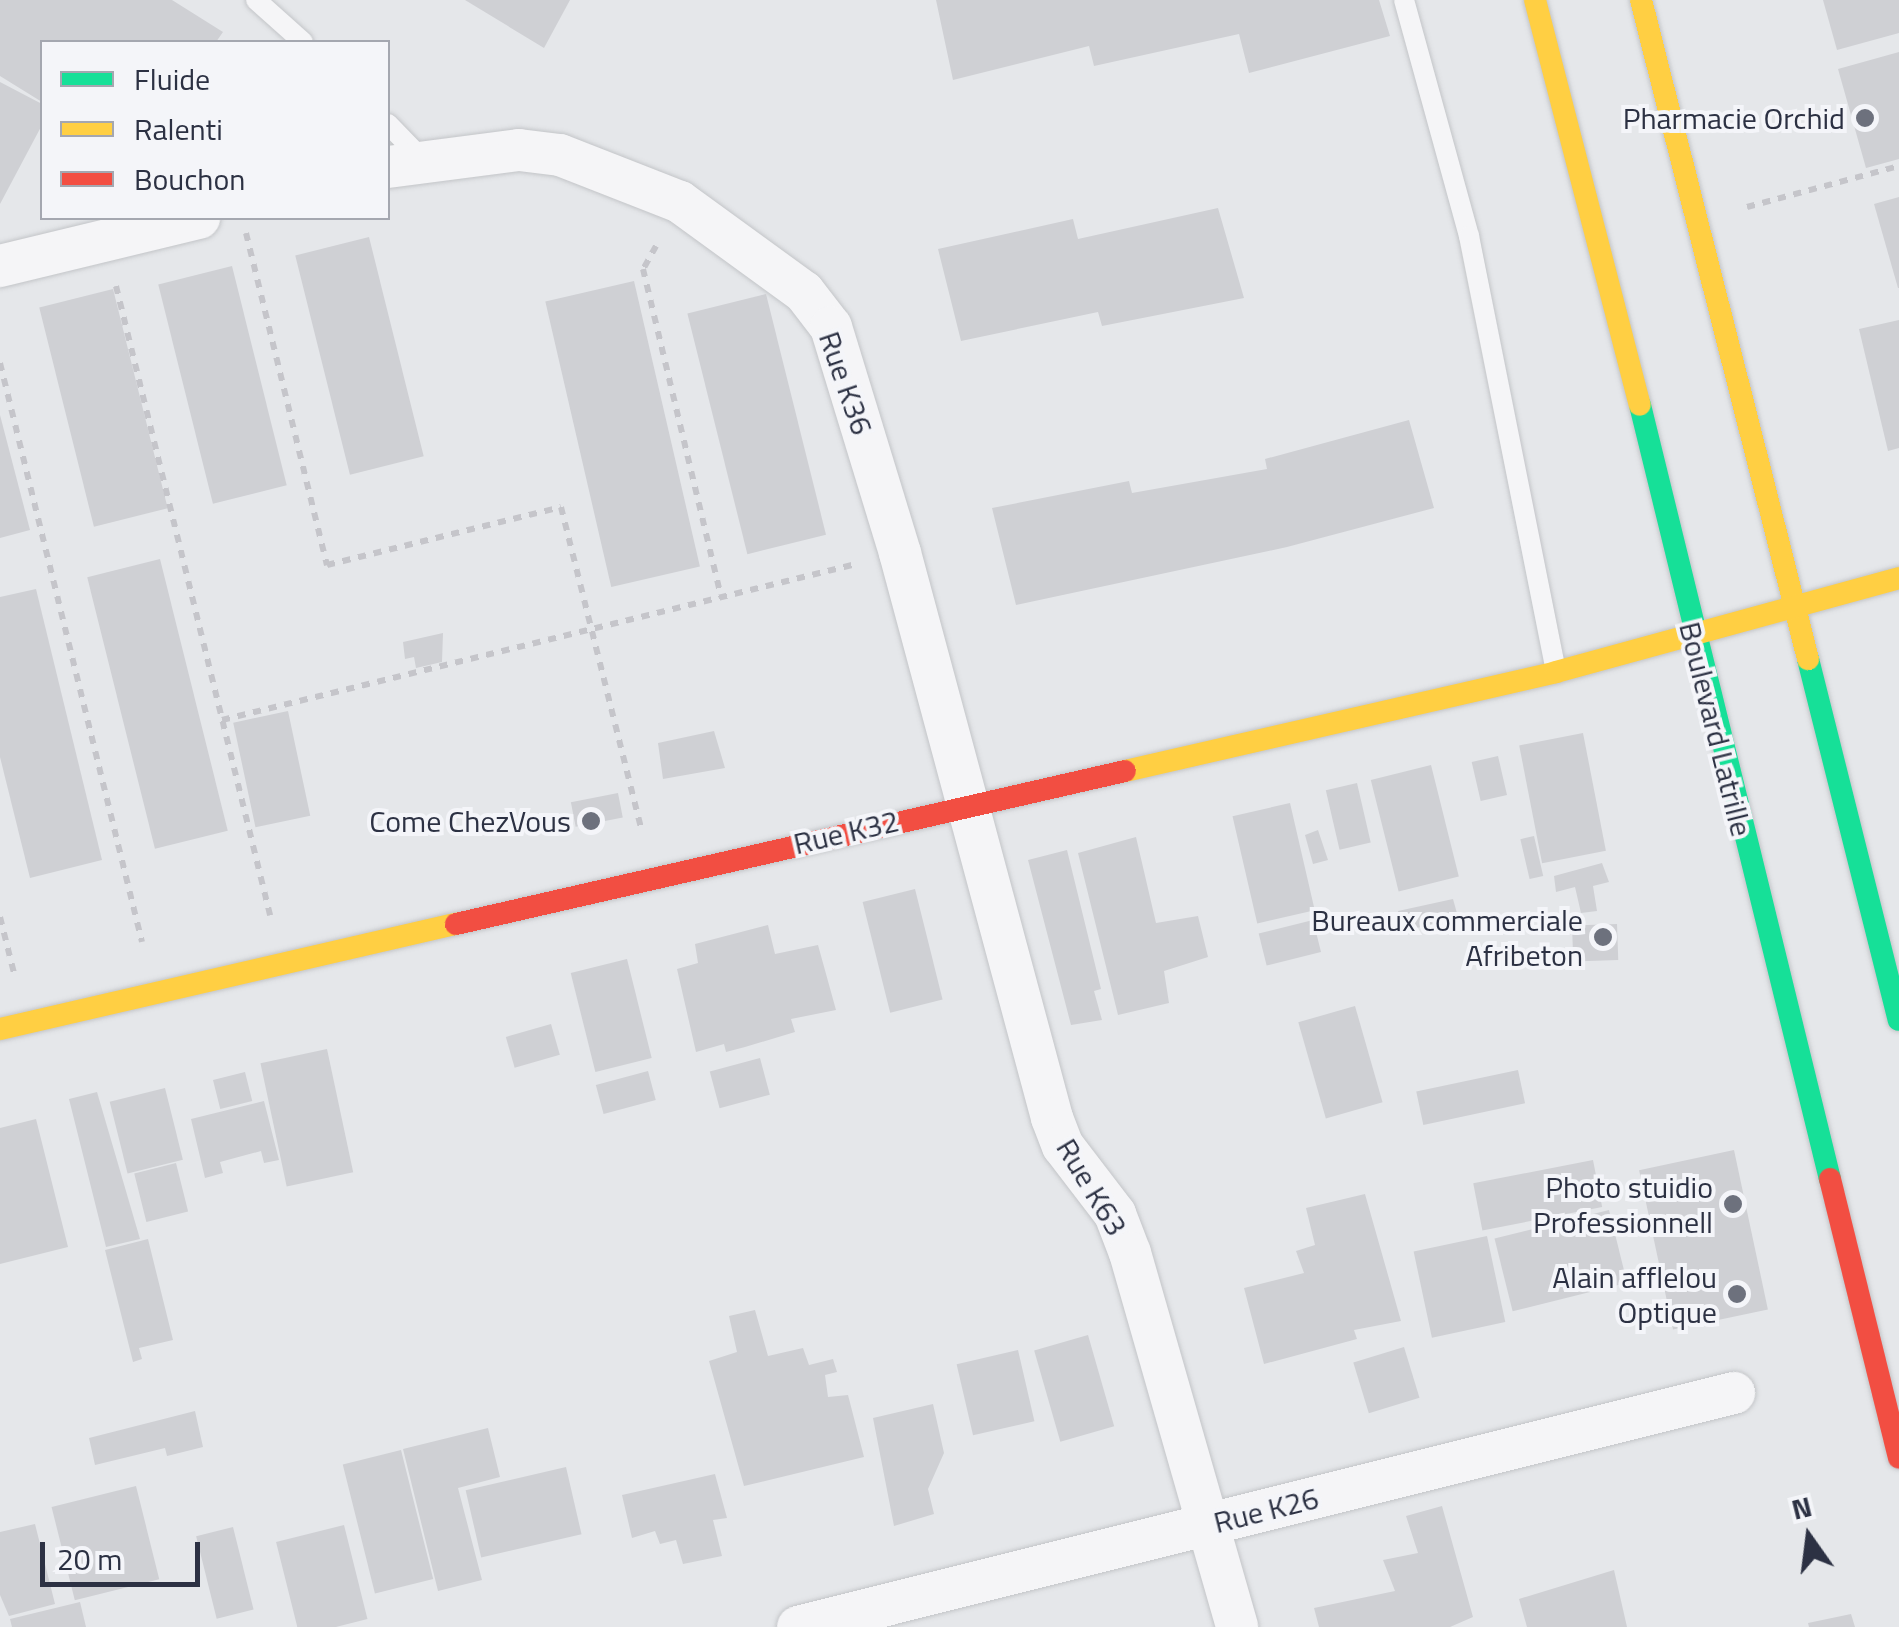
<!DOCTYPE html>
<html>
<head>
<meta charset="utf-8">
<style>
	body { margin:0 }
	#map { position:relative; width:1899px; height:1627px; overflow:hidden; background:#e5e7ea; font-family:"Titillium Web",sans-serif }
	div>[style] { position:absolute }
	.building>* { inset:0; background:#cfd0d4; transform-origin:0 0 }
	.path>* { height:6px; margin-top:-3px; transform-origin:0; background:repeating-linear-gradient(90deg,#c5c5ca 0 8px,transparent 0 16px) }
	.roads { filter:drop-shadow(0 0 2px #c3c5c8) drop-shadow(0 0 2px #c3c5c8) }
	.lane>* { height:20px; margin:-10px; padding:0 10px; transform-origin:10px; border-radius:10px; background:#f5f5f7 }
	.street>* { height:42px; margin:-21px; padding:0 21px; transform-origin:21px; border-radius:21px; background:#f5f5f7 }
	.fast>* { height:22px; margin:-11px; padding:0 11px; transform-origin:11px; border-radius:11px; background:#16e098 }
	.slow>* { height:22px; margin:-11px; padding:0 11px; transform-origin:11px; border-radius:11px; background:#ffcf43 }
	.jam>* { height:22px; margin:-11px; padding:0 11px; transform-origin:11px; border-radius:11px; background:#f24e42 }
	.dots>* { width:28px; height:28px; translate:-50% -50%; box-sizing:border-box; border:5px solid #f4f5f9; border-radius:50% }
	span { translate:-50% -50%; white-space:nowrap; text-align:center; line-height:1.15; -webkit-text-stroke:8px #f4f5f9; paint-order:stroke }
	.poi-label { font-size:30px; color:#2c3143 }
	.right { translate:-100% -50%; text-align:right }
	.street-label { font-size:30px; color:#2c3143 }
	.legend { position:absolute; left:40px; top:40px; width:350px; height:180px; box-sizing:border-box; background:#f4f5f9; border:2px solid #a4a7b0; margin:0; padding:12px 18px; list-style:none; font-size:30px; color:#2c3143 }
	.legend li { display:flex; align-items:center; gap:20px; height:50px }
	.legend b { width:50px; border:2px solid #a4a7b0 }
	.north { position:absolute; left:1759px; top:1487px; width:100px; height:100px; -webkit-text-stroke:8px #f4f5f9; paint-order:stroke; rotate:346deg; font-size:28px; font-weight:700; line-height:40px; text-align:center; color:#2c3143 }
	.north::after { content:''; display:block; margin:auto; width:35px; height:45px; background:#2c3143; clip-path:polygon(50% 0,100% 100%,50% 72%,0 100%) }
	.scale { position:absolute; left:40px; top:1542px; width:160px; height:45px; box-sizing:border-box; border:5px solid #2c3143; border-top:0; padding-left:12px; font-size:30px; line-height:35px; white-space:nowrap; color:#2c3143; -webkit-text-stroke:8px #f4f5f9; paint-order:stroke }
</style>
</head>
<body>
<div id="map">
	<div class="building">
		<i style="clip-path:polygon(0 0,172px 0,223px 32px,216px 42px,42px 42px,42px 102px,0 76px)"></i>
		<i style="clip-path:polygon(465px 0,570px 0,544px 48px)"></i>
		<i style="clip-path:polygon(936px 0,1379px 0,1390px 36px,1249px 73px,1239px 34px,1094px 66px,1089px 46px,953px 80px)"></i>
		<i style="clip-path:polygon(1823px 0,1899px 0,1899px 33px,1837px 50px)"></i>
		<i style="clip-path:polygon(1899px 52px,1899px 159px,1866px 168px,1838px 69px)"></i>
		<i style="clip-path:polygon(0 82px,42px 104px,42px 125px,0 204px)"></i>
		<i style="clip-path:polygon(1899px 197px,1899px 288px,1898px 288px,1874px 204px)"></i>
		<i style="clip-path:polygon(1218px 208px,1244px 298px,1102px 326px,1098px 312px,961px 341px,938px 249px,1073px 219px,1078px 239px)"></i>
		<i style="left:369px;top:237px;width:226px;height:76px;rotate:76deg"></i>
		<i style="left:232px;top:266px;width:226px;height:76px;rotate:76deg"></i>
		<i style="left:634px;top:281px;width:293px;height:91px;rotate:77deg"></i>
		<i style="left:113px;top:289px;width:226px;height:76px;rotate:76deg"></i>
		<i style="left:766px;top:294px;width:248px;height:81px;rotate:76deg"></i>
		<i style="clip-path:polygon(1899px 320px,1899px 448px,1888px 451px,1859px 329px)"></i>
		<i style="clip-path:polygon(0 415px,30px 530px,0 538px)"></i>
		<i style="clip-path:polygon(1409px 420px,1434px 508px,1287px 547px,1016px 605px,992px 508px,1129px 481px,1132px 493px,1267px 469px,1265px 459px)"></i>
		<i style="left:160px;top:559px;width:280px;height:75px;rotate:76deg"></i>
		<i style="clip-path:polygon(36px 589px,102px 860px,30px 878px,0 757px,0 597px)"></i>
		<i style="clip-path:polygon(443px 633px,442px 662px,416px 668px,414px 657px,405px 659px,403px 642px)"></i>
		<i style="left:288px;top:711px;width:107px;height:56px;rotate:78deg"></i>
		<i style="clip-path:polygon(714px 731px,725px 768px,663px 779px,658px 743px)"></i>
		<i style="left:1583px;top:733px;width:120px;height:65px;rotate:79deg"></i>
		<i style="left:1498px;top:756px;width:40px;height:27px;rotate:77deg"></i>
		<i style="left:1431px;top:765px;width:115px;height:62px;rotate:76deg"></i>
		<i style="left:1357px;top:783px;width:61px;height:32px;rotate:77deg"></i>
		<i style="left:618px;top:793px;width:25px;height:48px;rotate:79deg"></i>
		<i style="left:1290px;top:803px;width:110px;height:59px;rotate:77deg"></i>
		<i style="clip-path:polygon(1318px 830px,1328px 860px,1313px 864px,1305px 835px)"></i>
		<i style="left:1534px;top:836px;width:41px;height:14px;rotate:77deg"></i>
		<i style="clip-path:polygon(1136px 837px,1156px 923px,1198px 916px,1208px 957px,1164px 971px,1169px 1003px,1118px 1015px,1078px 853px)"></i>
		<i style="clip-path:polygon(1067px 850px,1101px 989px,1094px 991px,1102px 1020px,1071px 1025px,1028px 860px)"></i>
		<i style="clip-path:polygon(1602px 863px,1609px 882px,1593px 886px,1597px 911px,1581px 913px,1575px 887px,1556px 892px,1554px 876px)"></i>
		<i style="left:915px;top:889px;width:114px;height:54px;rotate:76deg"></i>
		<i style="clip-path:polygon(1453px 899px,1458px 917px,1402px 932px,1398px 911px)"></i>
		<i style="left:1313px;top:920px;width:33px;height:56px;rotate:76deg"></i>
		<i style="left:1617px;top:924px;width:36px;height:45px;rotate:88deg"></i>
		<i style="clip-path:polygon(768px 925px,775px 954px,818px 945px,836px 1010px,791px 1019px,795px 1032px,745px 1047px,726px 1052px,724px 1044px,696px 1052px,677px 969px,698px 963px,695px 944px)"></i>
		<i style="left:627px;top:959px;width:102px;height:58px;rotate:76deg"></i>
		<i style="left:1355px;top:1006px;width:100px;height:59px;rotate:74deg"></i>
		<i style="left:551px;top:1024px;width:32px;height:47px;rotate:74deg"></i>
		<i style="left:327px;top:1049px;width:126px;height:68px;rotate:78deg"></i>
		<i style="left:760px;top:1058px;width:38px;height:52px;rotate:75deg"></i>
		<i style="left:1518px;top:1070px;width:34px;height:104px;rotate:78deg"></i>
		<i style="left:648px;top:1071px;width:30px;height:54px;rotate:75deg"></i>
		<i style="left:245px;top:1072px;width:30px;height:33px;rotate:76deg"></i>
		<i style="left:165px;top:1088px;width:74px;height:57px;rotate:76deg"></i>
		<i style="clip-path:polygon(97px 1092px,140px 1239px,106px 1247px,69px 1099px)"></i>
		<i style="clip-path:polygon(264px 1101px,279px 1160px,264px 1163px,261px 1151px,220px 1162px,223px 1173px,205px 1178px,191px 1119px)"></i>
		<i style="clip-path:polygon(36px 1119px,68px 1247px,0 1264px,0 1128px)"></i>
		<i style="left:1734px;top:1150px;width:163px;height:97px;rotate:78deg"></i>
		<i style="left:1593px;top:1160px;width:48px;height:122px;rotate:79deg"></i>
		<i style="left:176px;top:1163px;width:50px;height:43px;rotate:76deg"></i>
		<i style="clip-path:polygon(1365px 1194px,1401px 1321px,1354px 1330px,1357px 1339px,1264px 1364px,1244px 1288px,1304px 1273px,1296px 1251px,1315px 1245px,1306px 1208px)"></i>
		<i style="left:1609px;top:1210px;width:75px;height:118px;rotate:76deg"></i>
		<i style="left:1487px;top:1236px;width:88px;height:75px;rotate:78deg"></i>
		<i style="clip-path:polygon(148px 1239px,173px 1340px,139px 1348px,142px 1359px,133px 1362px,105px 1250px)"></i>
		<i style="clip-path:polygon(755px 1310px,768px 1356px,803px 1348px,809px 1365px,833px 1359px,837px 1372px,825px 1375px,828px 1397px,848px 1395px,864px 1457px,744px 1486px,709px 1361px,737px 1352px,729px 1316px)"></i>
		<i style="left:1088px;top:1335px;width:95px;height:56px;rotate:74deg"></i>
		<i style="left:1404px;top:1347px;width:53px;height:53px;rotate:73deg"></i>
		<i style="left:1018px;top:1350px;width:73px;height:63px;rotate:77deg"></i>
		<i style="clip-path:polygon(933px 1404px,944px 1453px,928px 1489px,934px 1514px,894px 1526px,873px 1418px)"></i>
		<i style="clip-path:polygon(195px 1411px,203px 1447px,167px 1456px,165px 1448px,95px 1465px,89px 1438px)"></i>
		<i style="clip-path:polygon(488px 1428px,500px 1477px,458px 1488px,482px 1580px,438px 1591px,403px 1449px)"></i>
		<i style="left:401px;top:1450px;width:133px;height:60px;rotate:76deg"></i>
		<i style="left:566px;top:1467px;width:69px;height:103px;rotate:77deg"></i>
		<i style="clip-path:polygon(715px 1474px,727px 1518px,713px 1520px,722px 1556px,683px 1564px,676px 1540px,660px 1544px,655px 1531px,632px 1538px,622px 1495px)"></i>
		<i style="left:136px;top:1486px;width:96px;height:87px;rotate:76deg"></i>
		<i style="clip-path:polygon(1442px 1506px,1473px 1617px,1450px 1627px,1319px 1627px,1314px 1608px,1395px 1591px,1383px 1560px,1418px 1553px,1406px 1516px)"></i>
		<i style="clip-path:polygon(35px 1524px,55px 1604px,9px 1616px,0 1595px,0 1532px)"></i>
		<i style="left:344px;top:1525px;width:97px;height:70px;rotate:76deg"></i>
		<i style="left:233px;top:1527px;width:85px;height:38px;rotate:76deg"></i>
		<i style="clip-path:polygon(1614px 1570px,1627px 1627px,1527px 1627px,1519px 1599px)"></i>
		<i style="clip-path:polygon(80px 1602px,86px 1627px,12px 1627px,10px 1619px)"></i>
		<i style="clip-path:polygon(1851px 1614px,1855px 1627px,1809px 1627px,1808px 1623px)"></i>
	</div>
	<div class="path">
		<i style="left:1747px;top:207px;width:157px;rotate:-15.1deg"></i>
		<i style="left:246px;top:233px;width:342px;rotate:76.3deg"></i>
		<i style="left:327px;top:565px;width:241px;rotate:-13.9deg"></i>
		<i style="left:561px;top:507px;width:330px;rotate:76deg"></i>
		<i style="left:656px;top:246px;width:26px;rotate:119deg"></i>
		<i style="left:643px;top:269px;width:337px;rotate:76.6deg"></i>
		<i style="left:116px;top:286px;width:648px;rotate:76.24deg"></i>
		<i style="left:0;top:363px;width:596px;rotate:76.22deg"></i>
		<i style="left:222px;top:720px;width:653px;rotate:-13.82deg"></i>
		<i style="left:0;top:917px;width:58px;rotate:76deg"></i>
	</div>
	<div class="roads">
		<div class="lane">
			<i style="left:256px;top:0;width:63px;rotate:41.8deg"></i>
			<i style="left:1404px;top:0;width:245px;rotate:74.6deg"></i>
			<i style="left:1469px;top:236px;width:443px;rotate:78.7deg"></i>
			<i style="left:388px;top:124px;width:47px;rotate:45.9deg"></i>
		</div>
		<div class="street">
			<i style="left:388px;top:167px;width:132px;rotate:-7.4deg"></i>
			<i style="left:519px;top:150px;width:41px;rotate:7deg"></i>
			<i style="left:560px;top:155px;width:129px;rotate:21.4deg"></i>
			<i style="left:680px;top:202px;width:153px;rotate:36deg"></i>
			<i style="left:804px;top:292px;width:44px;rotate:52.4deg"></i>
			<i style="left:831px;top:327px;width:236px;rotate:73deg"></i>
			<i style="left:900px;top:553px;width:585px;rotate:74.94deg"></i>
			<i style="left:1052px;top:1118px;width:30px;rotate:69deg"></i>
			<i style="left:1063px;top:1146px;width:86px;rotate:52.6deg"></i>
			<i style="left:1115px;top:1214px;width:42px;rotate:69deg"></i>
			<i style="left:1130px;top:1253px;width:389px;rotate:74deg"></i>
			<i style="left:0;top:266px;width:205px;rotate:-13.6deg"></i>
			<i style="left:798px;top:1627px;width:965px;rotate:-14.04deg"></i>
		</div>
		<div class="fast">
			<i style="left:1640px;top:405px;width:797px;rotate:76.21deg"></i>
			<i style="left:1808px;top:659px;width:372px;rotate:75.9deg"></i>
		</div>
		<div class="slow">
			<i style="left:1535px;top:0;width:418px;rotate:75.5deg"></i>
			<i style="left:1641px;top:0;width:680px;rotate:75.78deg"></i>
			<i style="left:1125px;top:771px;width:442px;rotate:-12.9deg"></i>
			<i style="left:1556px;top:672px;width:356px;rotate:-15.3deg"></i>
			<i style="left:0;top:1029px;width:468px;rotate:-13deg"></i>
		</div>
		<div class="jam">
			<i style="left:456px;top:924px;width:686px;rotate:-12.88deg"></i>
			<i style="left:1830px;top:1179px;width:287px;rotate:76.1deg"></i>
		</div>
	</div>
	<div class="dots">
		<i style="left:1865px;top:118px;background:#6d717d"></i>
		<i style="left:591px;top:821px;background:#6d717d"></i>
		<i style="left:1603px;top:937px;background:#6d717d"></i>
		<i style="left:1733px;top:1204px;background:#6d717d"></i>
		<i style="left:1737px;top:1294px;background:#6d717d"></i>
	</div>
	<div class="poi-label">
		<span class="right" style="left:1845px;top:118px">Pharmacie Orchid</span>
		<span class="right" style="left:571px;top:821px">Come ChezVous</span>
		<span class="right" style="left:1583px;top:937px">Bureaux commerciale<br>Afribeton</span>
		<span class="right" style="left:1713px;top:1204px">Photo stuidio<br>Professionnell</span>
		<span class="right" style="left:1717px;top:1294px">Alain afflelou<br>Optique</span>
	</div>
	<div class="street-label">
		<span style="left:846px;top:383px;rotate:71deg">Rue K36</span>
		<span style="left:1716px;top:729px;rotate:76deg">Boulevard Latrille</span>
		<span style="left:846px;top:832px;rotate:-13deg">Rue K32</span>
		<span style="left:1092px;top:1187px;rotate:59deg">Rue K63</span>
		<span style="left:1266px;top:1510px;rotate:-14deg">Rue K26</span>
	</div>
	<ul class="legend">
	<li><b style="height:12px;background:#16e098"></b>Fluide</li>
	<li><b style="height:12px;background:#ffcf43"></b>Ralenti</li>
	<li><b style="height:12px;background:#f24e42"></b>Bouchon</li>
	</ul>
	<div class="north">N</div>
	<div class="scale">20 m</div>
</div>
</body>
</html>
